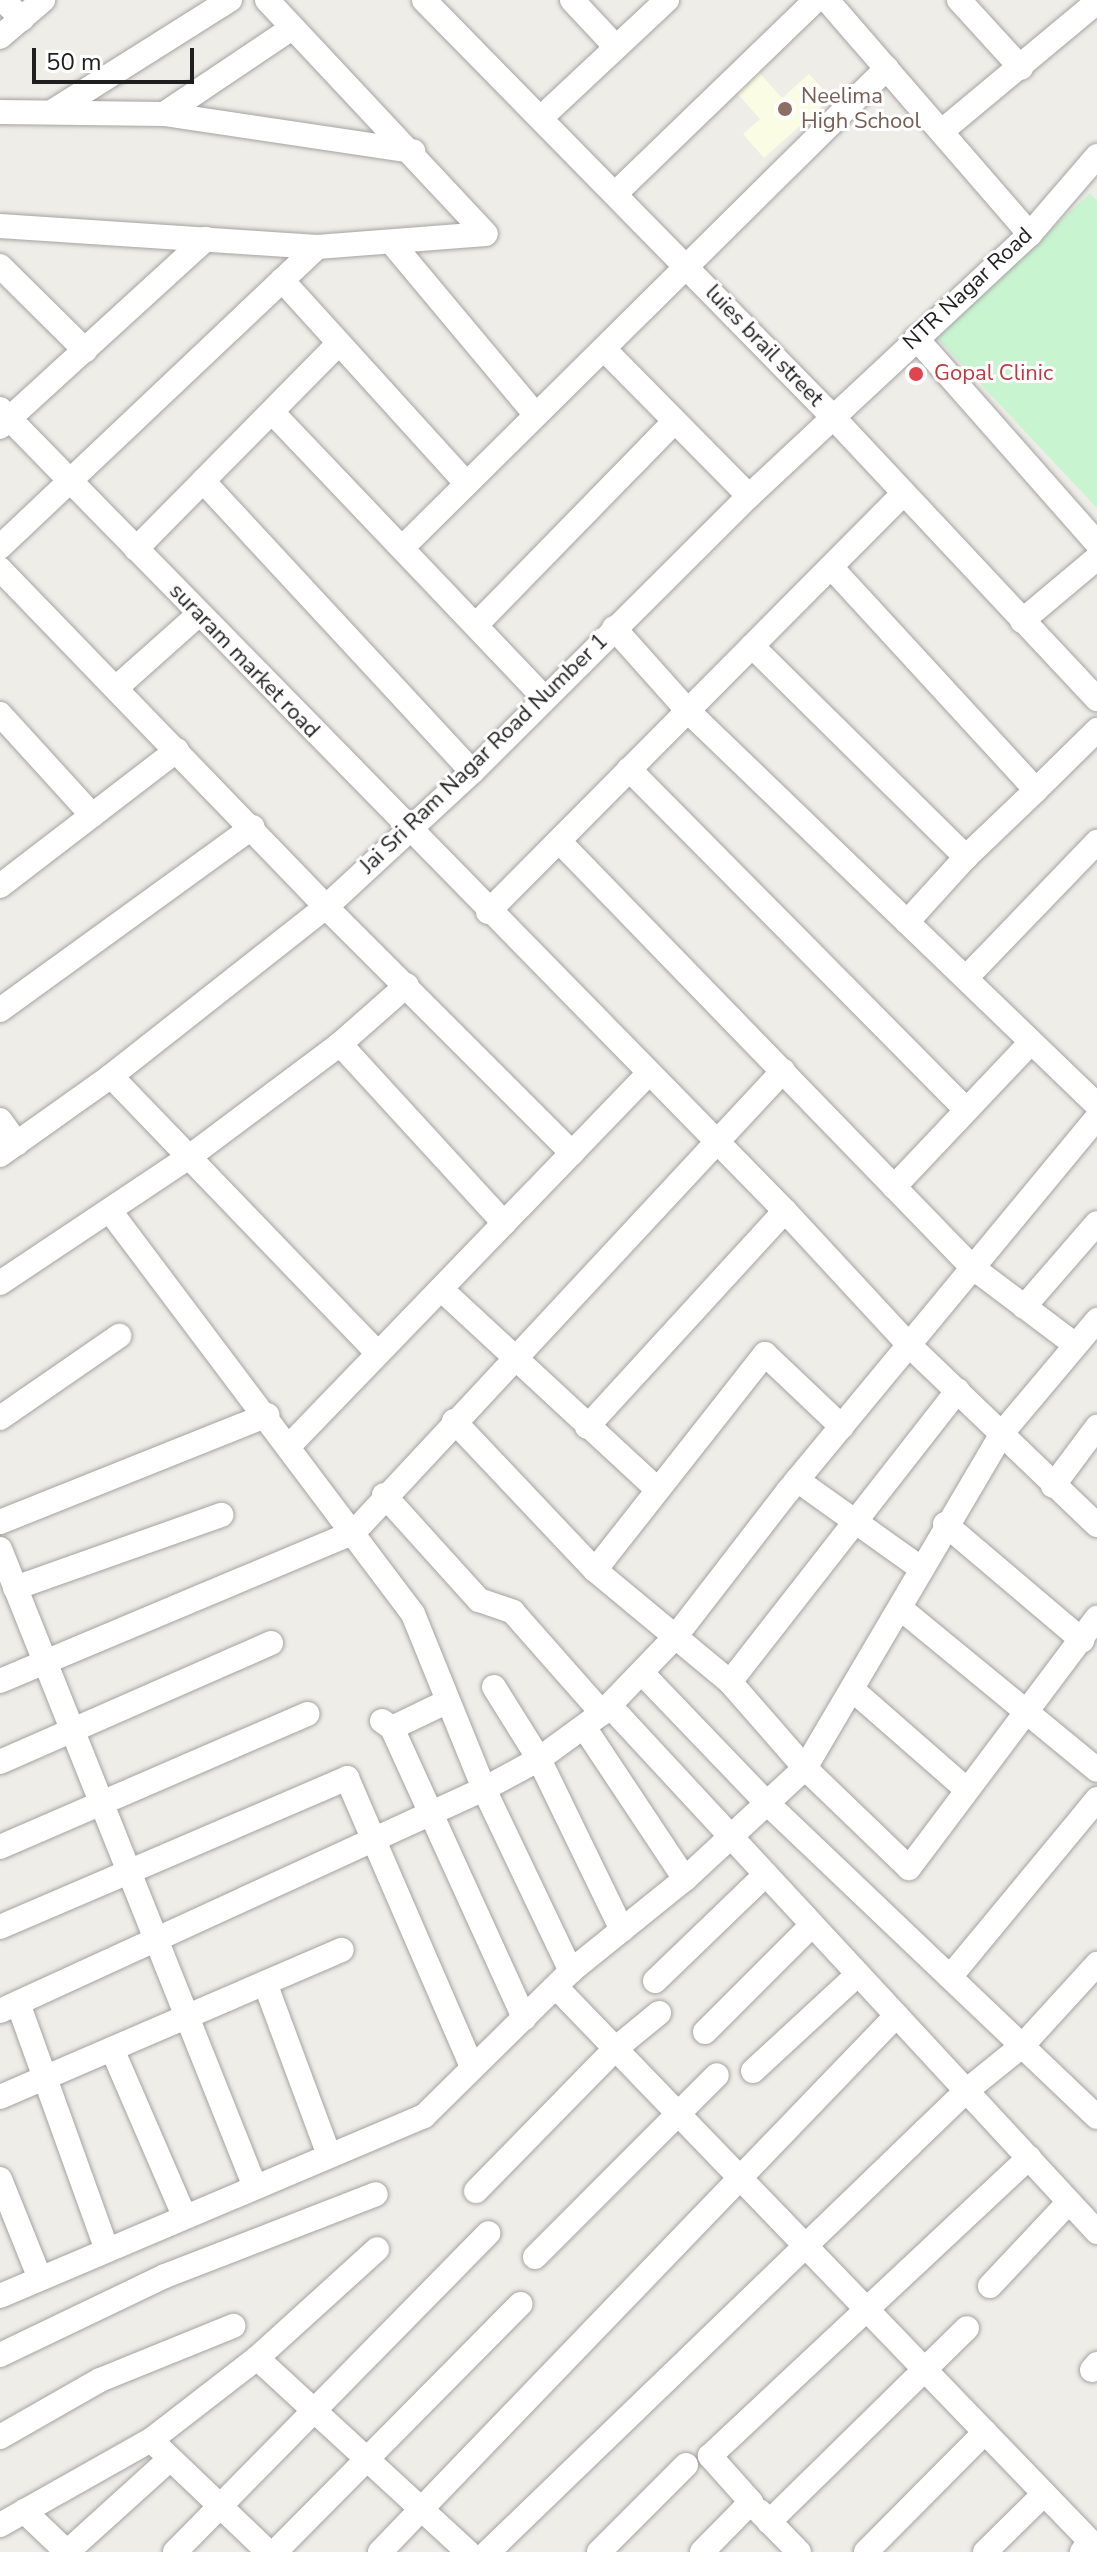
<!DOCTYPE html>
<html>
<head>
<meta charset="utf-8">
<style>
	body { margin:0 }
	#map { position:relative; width:1097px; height:2552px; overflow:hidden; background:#efede7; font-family:"Nunito Sans",sans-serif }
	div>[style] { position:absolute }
	.education>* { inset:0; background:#fafce3 }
	.park>* { inset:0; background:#c9f4d0 }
	.roads { filter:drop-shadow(0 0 2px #a3a3a3) drop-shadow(0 0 2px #a3a3a3) }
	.minor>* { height:24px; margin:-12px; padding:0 12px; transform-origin:12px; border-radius:12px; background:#fff }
	.dots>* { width:22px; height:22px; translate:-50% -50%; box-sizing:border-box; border:4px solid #fff; border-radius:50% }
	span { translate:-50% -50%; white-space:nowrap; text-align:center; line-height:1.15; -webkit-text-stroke:6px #fff; paint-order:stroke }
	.education-label { font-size:22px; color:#785e54 }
	.left { translate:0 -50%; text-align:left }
	.street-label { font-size:22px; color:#1f1f1f }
	.health-label { font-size:22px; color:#be3a42 }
	.scale { position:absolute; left:32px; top:48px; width:162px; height:36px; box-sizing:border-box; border:4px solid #1f1f1f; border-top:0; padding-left:10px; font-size:24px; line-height:28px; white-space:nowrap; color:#1f1f1f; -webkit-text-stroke:6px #fff; paint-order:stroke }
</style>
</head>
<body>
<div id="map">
	<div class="education">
		<i style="clip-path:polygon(758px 71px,782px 98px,809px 74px,831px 98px,764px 158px,743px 134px,760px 119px,735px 91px)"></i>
	</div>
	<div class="park">
		<i style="clip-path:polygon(1090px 193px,1097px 201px,1097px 508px,937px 338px)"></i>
	</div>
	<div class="roads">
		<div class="minor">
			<i style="left:3px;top:0;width:27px;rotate:45deg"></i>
			<i style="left:267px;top:0;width:320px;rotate:46.9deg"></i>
			<i style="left:424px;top:0;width:583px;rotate:45.56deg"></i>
			<i style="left:832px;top:416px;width:388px;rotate:46.9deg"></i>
			<i style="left:572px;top:0;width:63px;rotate:46.9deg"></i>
			<i style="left:827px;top:0;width:310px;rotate:49.1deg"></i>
			<i style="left:959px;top:0;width:92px;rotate:47.6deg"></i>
			<i style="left:0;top:37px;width:57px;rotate:-40.7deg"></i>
			<i style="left:55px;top:110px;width:207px;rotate:-32.2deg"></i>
			<i style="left:0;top:112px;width:164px;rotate:0.7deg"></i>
			<i style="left:164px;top:114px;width:252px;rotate:8.5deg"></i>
			<i style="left:164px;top:114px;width:154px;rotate:-33.9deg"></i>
			<i style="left:543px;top:116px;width:170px;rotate:-43.1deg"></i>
			<i style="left:942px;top:131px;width:202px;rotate:-39.8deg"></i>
			<i style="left:616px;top:193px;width:278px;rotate:-44deg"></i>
			<i style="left:0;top:226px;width:318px;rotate:3.8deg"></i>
			<i style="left:317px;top:247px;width:169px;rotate:-4.4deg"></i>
			<i style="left:392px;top:243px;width:224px;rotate:50.1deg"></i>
			<i style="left:0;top:266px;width:120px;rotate:44.7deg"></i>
			<i style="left:282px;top:280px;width:275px;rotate:47.8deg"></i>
			<i style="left:916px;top:338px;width:273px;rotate:48.6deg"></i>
			<i style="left:604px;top:349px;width:206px;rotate:45.4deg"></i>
			<i style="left:0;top:409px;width:1122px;rotate:45.61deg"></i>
			<i style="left:785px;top:1211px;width:183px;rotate:47.2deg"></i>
			<i style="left:909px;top:1345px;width:260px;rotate:43.8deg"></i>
			<i style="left:272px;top:412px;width:393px;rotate:46.4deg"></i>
			<i style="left:0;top:427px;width:279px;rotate:-42.4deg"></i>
			<i style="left:203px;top:481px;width:396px;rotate:47.2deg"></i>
			<i style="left:0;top:547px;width:436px;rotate:-43.4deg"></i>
			<i style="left:402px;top:548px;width:682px;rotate:-44.7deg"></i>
			<i style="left:136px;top:549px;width:289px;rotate:-45.4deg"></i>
			<i style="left:831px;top:567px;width:303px;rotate:47.4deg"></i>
			<i style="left:1036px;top:790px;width:86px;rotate:-44.5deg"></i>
			<i style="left:0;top:569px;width:470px;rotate:46deg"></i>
			<i style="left:326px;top:907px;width:348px;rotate:45deg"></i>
			<i style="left:1022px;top:621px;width:98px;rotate:-40deg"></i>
			<i style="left:476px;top:625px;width:284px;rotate:-45.7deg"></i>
			<i style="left:614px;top:628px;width:111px;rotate:48.3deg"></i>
			<i style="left:688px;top:711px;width:568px;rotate:43.93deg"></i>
			<i style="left:752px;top:646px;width:301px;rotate:44.6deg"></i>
			<i style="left:966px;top:857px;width:88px;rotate:132.2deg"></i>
			<i style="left:116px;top:688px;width:111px;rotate:-41.7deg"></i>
			<i style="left:0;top:714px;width:137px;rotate:47.7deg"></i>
			<i style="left:629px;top:769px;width:479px;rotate:45.3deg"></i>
			<i style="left:559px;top:841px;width:593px;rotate:45.89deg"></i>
			<i style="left:972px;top:1267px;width:128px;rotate:37deg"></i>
			<i style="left:966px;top:857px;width:97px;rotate:-43.7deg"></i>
			<i style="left:0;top:886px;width:223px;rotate:-37.5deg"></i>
			<i style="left:488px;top:912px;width:589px;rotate:-45.21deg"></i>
			<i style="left:966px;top:978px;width:189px;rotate:-46.1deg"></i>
			<i style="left:0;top:1010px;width:312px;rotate:-35.9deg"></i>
			<i style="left:340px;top:1044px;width:243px;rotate:47.5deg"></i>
			<i style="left:111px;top:1076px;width:385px;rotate:46.1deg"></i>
			<i style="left:0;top:1120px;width:29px;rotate:54deg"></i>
			<i style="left:0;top:1155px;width:136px;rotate:-35.4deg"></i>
			<i style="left:111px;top:1076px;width:273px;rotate:-38.2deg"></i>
			<i style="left:326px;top:907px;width:199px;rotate:-42.8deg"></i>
			<i style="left:472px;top:772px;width:391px;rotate:-44.9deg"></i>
			<i style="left:749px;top:496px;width:384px;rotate:-43deg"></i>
			<i style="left:1030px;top:234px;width:103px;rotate:-49.3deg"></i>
			<i style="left:894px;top:1187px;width:199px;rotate:-46.6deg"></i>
			<i style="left:110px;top:1211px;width:504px;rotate:53.06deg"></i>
			<i style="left:413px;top:1614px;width:189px;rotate:67.9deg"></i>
			<i style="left:484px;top:1789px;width:202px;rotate:64.5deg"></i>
			<i style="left:0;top:1283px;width:227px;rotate:-33.7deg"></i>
			<i style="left:189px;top:1157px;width:189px;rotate:-36.8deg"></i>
			<i style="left:340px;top:1044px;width:89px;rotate:-41.4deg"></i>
			<i style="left:441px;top:1289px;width:293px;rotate:42.8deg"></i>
			<i style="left:1024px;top:1307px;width:111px;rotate:-49deg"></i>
			<i style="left:0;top:1418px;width:145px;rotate:-34.6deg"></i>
			<i style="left:454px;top:1421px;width:205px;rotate:46.6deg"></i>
			<i style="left:595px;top:1570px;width:175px;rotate:39.7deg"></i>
			<i style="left:730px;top:1682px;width:114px;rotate:48.9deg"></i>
			<i style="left:805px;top:1768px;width:144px;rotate:43.9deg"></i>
			<i style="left:909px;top:1868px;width:313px;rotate:-53.1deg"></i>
			<i style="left:587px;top:1427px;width:293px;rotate:-47.5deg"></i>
			<i style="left:290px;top:1445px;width:517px;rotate:-46.02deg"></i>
			<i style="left:797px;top:1480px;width:153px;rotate:35.5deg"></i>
			<i style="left:1053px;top:1486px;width:74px;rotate:-53.3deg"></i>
			<i style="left:384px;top:1495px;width:142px;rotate:47.9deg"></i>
			<i style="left:479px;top:1600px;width:36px;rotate:19deg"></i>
			<i style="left:513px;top:1612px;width:135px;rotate:48.6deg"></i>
			<i style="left:0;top:1522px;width:288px;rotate:-21.8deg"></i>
			<i style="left:945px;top:1524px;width:180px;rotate:40.3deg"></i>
			<i style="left:0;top:1549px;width:687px;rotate:68.21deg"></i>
			<i style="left:595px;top:1570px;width:275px;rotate:-51.8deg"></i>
			<i style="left:765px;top:1354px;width:106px;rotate:43.5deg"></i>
			<i style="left:15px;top:1588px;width:219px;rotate:-19.5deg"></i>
			<i style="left:900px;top:1608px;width:255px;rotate:39.4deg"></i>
			<i style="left:643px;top:1674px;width:176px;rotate:46.2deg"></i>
			<i style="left:765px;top:1801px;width:458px;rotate:43.6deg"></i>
			<i style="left:0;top:1681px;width:384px;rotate:-22.8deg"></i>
			<i style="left:354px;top:1532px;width:630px;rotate:-47.06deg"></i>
			<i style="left:730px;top:1682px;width:370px;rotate:-52deg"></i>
			<i style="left:494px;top:1687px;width:85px;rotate:58deg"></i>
			<i style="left:539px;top:1759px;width:190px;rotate:64.1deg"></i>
			<i style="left:854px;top:1691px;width:150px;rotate:41.2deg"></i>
			<i style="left:610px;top:1706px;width:717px;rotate:47.2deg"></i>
			<i style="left:382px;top:1721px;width:12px;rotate:35deg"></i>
			<i style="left:392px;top:1728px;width:319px;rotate:65.5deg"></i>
			<i style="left:584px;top:1727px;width:182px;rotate:56.4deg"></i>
			<i style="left:392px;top:1728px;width:62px;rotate:-25.7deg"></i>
			<i style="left:0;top:1762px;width:296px;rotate:-23.7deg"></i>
			<i style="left:0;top:1847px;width:335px;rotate:-23.4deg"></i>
			<i style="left:0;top:1927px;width:378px;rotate:-23.2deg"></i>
			<i style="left:347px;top:1778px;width:315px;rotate:66.6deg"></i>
			<i style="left:950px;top:1977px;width:231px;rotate:-50.4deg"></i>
			<i style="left:655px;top:1981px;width:154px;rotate:-43.9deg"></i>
			<i style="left:265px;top:1983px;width:184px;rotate:69.6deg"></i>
			<i style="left:557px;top:1988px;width:768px;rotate:46.06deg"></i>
			<i style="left:1090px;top:2541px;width:14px;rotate:126deg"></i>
			<i style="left:18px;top:2003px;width:259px;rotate:70.2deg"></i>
			<i style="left:0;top:2011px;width:532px;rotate:-24.64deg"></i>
			<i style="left:484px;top:1789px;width:63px;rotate:-28.6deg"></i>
			<i style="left:539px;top:1759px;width:78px;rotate:-36.1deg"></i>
			<i style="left:602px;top:1713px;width:107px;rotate:-46.1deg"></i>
			<i style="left:676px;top:1636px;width:183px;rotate:-52.3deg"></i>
			<i style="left:788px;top:1491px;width:484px;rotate:-50.4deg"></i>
			<i style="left:705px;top:2032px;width:151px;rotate:-45deg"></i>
			<i style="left:112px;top:2049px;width:181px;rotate:66.6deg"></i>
			<i style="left:753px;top:2071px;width:143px;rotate:-42.7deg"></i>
			<i style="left:0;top:2097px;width:372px;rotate:-23.3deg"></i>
			<i style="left:0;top:2179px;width:105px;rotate:68.1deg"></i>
			<i style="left:476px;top:2191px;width:199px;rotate:-45.6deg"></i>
			<i style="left:615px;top:2049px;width:57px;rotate:-39.3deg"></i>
			<i style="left:535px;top:2257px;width:257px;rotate:-45deg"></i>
			<i style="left:990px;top:2286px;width:115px;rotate:-46.8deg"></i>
			<i style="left:0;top:2296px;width:461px;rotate:-23deg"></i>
			<i style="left:424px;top:2116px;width:206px;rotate:-44.6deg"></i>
			<i style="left:571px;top:1971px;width:146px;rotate:-38.9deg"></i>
			<i style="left:685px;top:1879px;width:163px;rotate:-42.8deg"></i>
			<i style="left:805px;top:1768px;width:389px;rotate:-59.5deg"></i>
			<i style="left:1002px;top:1433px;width:148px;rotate:-49.9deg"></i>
			<i style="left:0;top:2355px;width:183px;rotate:-25.6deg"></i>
			<i style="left:165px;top:2276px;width:226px;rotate:-21.2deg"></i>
			<i style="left:257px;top:2358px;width:287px;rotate:42.6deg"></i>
			<i style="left:1092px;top:2370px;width:8px;rotate:-50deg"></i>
			<i style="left:0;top:2437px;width:115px;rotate:-29.7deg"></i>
			<i style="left:100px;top:2380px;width:144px;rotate:-22.1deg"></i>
			<i style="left:151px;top:2440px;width:162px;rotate:43.7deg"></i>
			<i style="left:24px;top:2511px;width:59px;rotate:43.6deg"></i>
			<i style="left:759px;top:2511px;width:57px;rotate:45.7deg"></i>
			<i style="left:769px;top:2522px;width:277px;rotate:-44.4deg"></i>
			<i style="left:0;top:2525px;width:173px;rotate:-29.4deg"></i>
			<i style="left:151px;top:2440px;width:134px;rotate:-37.7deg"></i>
			<i style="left:257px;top:2358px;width:162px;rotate:-42.2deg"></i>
			<i style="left:67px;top:2552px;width:139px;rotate:-42.1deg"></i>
			<i style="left:175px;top:2552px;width:447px;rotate:-45.5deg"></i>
			<i style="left:275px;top:2552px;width:349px;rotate:-45.3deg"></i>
			<i style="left:380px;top:2552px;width:745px;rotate:-46.09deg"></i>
			<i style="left:488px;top:2552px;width:664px;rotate:-43.96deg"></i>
			<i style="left:966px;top:2091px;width:73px;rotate:-38.9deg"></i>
			<i style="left:1023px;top:2045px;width:110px;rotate:-47.6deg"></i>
			<i style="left:599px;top:2552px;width:123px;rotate:-45deg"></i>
			<i style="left:702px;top:2552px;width:70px;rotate:-45.6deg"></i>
			<i style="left:751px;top:2502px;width:62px;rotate:-131.7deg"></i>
			<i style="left:710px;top:2456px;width:437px;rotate:-43.1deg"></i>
			<i style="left:866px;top:2552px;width:169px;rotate:-45.2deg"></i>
			<i style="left:985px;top:2552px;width:83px;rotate:-44.5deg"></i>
		</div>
	</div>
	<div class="dots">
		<i style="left:785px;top:109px;background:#8d6e63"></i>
		<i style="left:916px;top:374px;background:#e0444e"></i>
	</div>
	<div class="education-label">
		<span class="left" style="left:801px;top:109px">Neelima<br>High School</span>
	</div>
	<div class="street-label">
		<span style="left:968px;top:289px;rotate:-43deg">NTR Nagar Road</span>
		<span style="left:764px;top:346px;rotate:46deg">luies brail street</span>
		<span style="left:244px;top:661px;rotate:46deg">suraram market road</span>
		<span style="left:484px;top:754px;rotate:-44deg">Jai Sri Ram Nagar Road Number 1</span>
	</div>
	<div class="health-label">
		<span class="left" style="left:934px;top:374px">Gopal Clinic</span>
	</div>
	<div class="scale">50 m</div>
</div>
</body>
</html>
